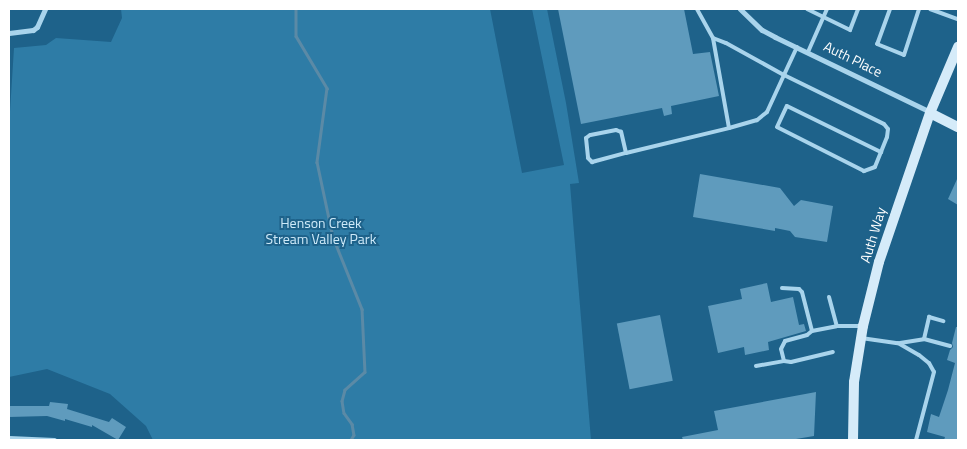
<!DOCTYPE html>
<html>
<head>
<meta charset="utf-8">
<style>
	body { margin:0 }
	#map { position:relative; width:967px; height:449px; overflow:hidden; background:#1e628a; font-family:"Titillium Web",sans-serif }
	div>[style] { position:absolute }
	.green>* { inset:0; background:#2e7ca6 }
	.stream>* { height:2.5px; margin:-1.25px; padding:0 1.25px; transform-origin:1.25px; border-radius:1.25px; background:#5b8aa6 }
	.building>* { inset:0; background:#5f9bbd; transform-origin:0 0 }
	.lane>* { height:4px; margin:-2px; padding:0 2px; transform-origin:2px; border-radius:2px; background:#a9d4ec }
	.street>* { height:5px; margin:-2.5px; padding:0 2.5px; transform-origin:2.5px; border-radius:2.5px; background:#a9d4ec }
	.secondary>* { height:10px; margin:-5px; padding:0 5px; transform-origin:5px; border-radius:5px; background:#d5ebf9 }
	span { translate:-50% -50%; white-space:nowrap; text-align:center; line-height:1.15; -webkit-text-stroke:4px #1e628a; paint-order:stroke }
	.street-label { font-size:14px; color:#fff }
	.park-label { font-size:14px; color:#ceeaf9 }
	.frame { position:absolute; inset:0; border:10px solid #fff; pointer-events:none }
</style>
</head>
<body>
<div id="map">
	<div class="green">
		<i style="clip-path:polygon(121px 9px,490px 9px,522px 173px,564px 165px,532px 9px,547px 9px,566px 103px,579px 183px,570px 184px,591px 440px,153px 440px,146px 426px,110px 394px,47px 369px,9px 377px,9px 127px,14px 48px,46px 45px,56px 38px,111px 42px,122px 18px)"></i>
	</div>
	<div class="stream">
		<i style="left:296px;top:9px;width:27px;rotate:90deg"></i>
		<i style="left:296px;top:36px;width:61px;rotate:59.2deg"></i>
		<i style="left:327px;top:88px;width:75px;rotate:97.7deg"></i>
		<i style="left:317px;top:162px;width:77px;rotate:78deg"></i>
		<i style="left:333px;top:237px;width:78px;rotate:68.1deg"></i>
		<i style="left:362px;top:309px;width:63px;rotate:87.3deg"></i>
		<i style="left:365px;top:372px;width:27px;rotate:138deg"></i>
		<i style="left:345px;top:390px;width:11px;rotate:105deg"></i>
		<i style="left:342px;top:401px;width:12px;rotate:81deg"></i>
		<i style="left:344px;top:413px;width:14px;rotate:54deg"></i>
		<i style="left:352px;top:424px;width:11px;rotate:80deg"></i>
		<i style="left:354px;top:435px;width:6px;rotate:121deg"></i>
	</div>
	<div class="building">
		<i style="clip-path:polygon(558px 9px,684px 9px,693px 54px,710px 52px,719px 96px,671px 106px,672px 114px,664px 116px,662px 108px,581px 124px)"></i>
		<i style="clip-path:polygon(700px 174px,780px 188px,794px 206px,801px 200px,833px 206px,827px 242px,795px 237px,790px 231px,775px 228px,775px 231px,693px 217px)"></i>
		<i style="clip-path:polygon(958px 177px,958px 205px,948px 199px)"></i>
		<i style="clip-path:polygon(767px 283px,771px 302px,793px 297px,799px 325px,804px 324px,806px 331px,768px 342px,769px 350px,745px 355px,744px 347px,718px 353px,708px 306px,742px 299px,740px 289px)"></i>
		<i style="left:660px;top:315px;width:67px;height:44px;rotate:79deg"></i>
		<i style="clip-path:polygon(956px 327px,958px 327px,958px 440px,944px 440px,945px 437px,927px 432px,931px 414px,939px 417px,948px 390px,955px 363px,947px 360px,950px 350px,953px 347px,952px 343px)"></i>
		<i style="clip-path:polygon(816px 392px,814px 436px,790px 440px,683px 440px,682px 437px,718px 430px,714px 411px)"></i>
		<i style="clip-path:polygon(50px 402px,68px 404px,67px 409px,109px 422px,112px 418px,126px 427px,118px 440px,92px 425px,92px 427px,65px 419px,65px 421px,47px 416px,9px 417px,9px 406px,49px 406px)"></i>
	</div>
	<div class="lane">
		<i style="left:807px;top:9px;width:48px;rotate:26deg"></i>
		<i style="left:850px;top:30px;width:22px;rotate:-69deg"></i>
		<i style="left:890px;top:9px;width:37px;rotate:110deg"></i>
		<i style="left:877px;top:44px;width:29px;rotate:22deg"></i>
		<i style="left:904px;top:55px;width:48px;rotate:-71.9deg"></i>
		<i style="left:930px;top:9px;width:30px;rotate:20deg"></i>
		<i style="left:713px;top:38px;width:14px;rotate:21deg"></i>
		<i style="left:726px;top:43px;width:66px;rotate:28.9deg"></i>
		<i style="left:784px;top:75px;width:41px;rotate:114.7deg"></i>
		<i style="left:767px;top:112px;width:13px;rotate:141deg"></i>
		<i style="left:757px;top:120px;width:29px;rotate:164deg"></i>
		<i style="left:797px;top:47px;width:31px;rotate:115deg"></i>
		<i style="left:784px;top:75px;width:111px;rotate:26.1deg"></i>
		<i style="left:884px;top:124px;width:6px;rotate:51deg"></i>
		<i style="left:888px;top:129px;width:8px;rotate:97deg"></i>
		<i style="left:887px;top:137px;width:32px;rotate:112deg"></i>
		<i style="left:875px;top:167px;width:12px;rotate:160deg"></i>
		<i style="left:864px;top:171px;width:97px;rotate:-153.2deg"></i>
		<i style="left:777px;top:127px;width:23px;rotate:-65deg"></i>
		<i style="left:787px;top:106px;width:105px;rotate:26.1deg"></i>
		<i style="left:808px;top:52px;width:47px;rotate:-66.2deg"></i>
		<i style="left:626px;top:153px;width:22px;rotate:-103deg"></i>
		<i style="left:621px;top:132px;width:5px;rotate:-158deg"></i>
		<i style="left:616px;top:130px;width:26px;rotate:169deg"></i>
		<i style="left:590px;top:135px;width:5px;rotate:143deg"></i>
		<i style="left:586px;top:138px;width:20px;rotate:84deg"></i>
		<i style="left:588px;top:158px;width:6px;rotate:45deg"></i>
		<i style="left:592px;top:162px;width:35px;rotate:-15deg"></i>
		<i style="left:626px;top:153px;width:106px;rotate:-13.6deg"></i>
		<i style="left:729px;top:128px;width:91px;rotate:-100.1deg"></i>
		<i style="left:713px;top:38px;width:33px;rotate:-119deg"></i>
		<i style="left:782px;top:288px;width:17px;rotate:3deg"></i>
		<i style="left:799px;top:289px;width:4px;rotate:45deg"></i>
		<i style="left:802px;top:292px;width:40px;rotate:75.6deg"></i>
		<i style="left:812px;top:331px;width:25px;rotate:-11deg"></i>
		<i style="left:829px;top:297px;width:30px;rotate:75deg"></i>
		<i style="left:837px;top:326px;width:24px"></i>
		<i style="left:861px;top:338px;width:37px;rotate:8deg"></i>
		<i style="left:898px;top:343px;width:24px;rotate:30deg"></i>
		<i style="left:919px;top:355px;width:13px;rotate:39deg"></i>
		<i style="left:929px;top:363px;width:10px;rotate:61deg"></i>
		<i style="left:934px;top:372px;width:70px;rotate:104.8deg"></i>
		<i style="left:924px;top:339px;width:23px;rotate:-77deg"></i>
		<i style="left:929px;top:317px;width:15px;rotate:16deg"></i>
		<i style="left:900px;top:343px;width:24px;rotate:-9deg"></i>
		<i style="left:924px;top:339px;width:27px;rotate:15deg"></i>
		<i style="left:784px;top:361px;width:7px;rotate:8deg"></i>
		<i style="left:791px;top:362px;width:43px;rotate:-13.4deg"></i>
		<i style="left:756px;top:366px;width:28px;rotate:-10deg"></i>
		<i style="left:784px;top:361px;width:12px;rotate:-104deg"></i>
		<i style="left:781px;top:349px;width:9px;rotate:-63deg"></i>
		<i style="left:785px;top:341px;width:23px;rotate:-15deg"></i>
		<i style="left:807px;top:335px;width:6px;rotate:-39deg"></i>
	</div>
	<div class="street">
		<i style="left:740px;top:9px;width:30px;rotate:44deg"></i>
		<i style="left:762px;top:30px;width:15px;rotate:28deg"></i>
		<i style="left:775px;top:37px;width:172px;rotate:25.8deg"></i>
		<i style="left:9px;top:33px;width:24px;rotate:-7deg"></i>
		<i style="left:33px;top:30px;width:5px;rotate:-37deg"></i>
		<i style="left:37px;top:27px;width:20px;rotate:-66deg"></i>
		<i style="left:9px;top:438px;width:45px;rotate:2.5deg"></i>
	</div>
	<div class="secondary">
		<i style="left:930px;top:113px;width:31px;rotate:27deg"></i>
		<i style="left:853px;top:440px;width:58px;rotate:-89deg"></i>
		<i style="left:854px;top:382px;width:57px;rotate:-80.9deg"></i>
		<i style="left:863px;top:326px;width:66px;rotate:-76deg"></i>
		<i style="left:879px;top:262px;width:157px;rotate:-71.1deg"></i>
		<i style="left:930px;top:113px;width:72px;rotate:-67deg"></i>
	</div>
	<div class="street-label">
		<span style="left:853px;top:59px;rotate:26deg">Auth Place</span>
		<span style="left:873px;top:235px;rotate:-73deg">Auth Way</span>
	</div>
	<div class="park-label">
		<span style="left:321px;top:231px">Henson Creek<br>Stream Valley Park</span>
	</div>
	<div class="frame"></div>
</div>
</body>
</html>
